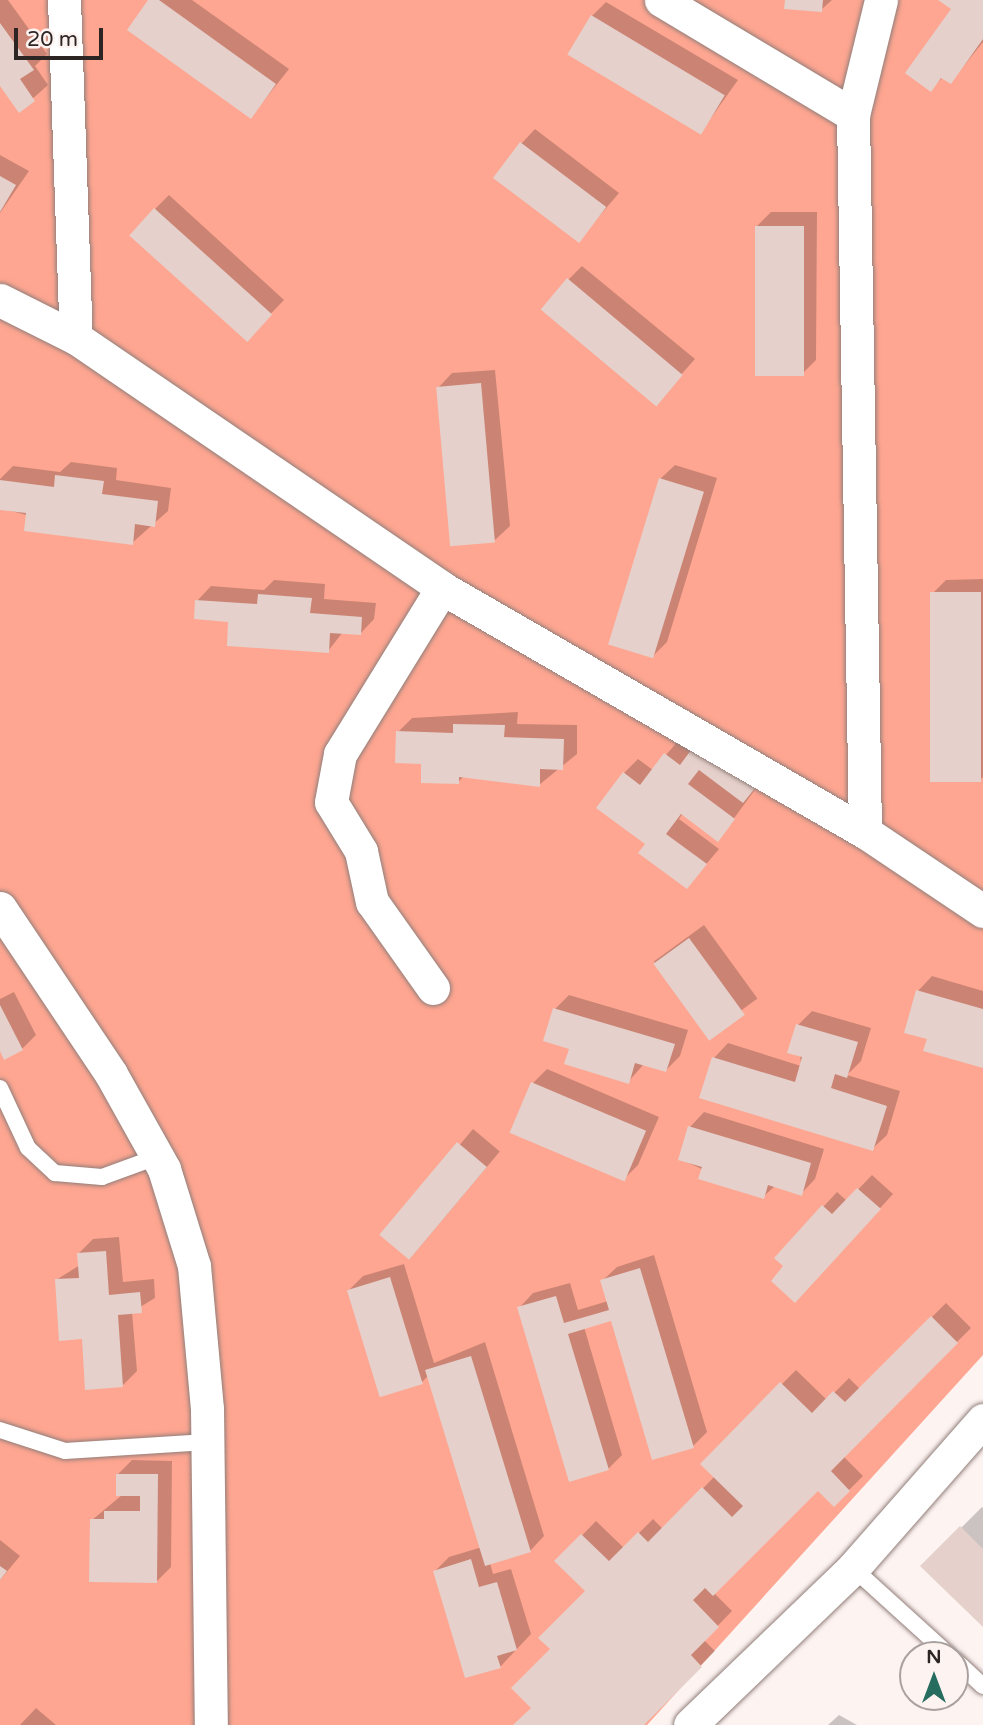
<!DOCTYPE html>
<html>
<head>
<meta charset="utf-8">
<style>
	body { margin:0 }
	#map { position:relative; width:983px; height:1725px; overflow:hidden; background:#fdf4f2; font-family:"Varela Round",sans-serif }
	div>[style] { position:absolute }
	.forest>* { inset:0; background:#fea691 }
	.shadow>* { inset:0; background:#0003; transform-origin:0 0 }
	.building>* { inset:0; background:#e5d0cb; transform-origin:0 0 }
	.roads { filter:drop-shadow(0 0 2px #917e79) drop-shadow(0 0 2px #917e79) }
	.service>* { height:16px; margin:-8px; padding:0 8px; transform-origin:8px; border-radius:8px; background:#fff }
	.minor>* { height:33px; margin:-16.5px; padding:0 16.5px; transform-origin:16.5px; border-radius:16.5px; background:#fff }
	span { translate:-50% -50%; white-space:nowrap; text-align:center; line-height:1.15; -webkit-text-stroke:5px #fdf4f2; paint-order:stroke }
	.north { position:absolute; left:899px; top:1641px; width:70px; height:70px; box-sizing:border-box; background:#fdf4f2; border:2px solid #aaa19f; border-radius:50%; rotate:0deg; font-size:19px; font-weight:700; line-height:28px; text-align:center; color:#2d2523 }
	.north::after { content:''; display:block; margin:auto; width:24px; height:32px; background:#266c5f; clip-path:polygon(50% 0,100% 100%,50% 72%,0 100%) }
	.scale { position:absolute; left:14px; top:28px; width:89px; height:32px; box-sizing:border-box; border:4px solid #2d2523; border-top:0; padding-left:9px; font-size:21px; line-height:24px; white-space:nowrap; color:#2d2523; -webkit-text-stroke:5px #fdf4f2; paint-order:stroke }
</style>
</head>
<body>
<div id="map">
	<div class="forest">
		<i style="clip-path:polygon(0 0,983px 0,983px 1355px,647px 1725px,0 1725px)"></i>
	</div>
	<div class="shadow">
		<i style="clip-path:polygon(0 0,8px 0,47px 54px,35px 66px,48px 85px,20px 110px,0 83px)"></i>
		<i style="clip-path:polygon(151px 0,192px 0,289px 69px,251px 117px)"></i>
		<i style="clip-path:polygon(786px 0,832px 0,821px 10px)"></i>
		<i style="clip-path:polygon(941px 0,983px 0,983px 42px,951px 82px,943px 77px,931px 89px,953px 8px)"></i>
		<i style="clip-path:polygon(606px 2px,738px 80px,701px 132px,592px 16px)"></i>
		<i style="clip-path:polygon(535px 129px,619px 193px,579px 240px,521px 144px)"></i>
		<i style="clip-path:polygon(0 155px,29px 171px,0 213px)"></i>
		<i style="clip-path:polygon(169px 195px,284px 300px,259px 326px,155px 209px)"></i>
		<i style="clip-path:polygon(771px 212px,817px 212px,816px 360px,802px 374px,757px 226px)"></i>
		<i style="clip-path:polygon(582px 266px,695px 359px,656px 403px,568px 280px)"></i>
		<i style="clip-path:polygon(495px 370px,510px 526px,495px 540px,438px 388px,452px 373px)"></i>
		<i style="clip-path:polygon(71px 462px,117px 468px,116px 480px,171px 488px,168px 511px,132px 543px,0 508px,0 479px,13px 466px,60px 472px)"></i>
		<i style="clip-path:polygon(675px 465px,717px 478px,667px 642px,653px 656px,660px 479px)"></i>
		<i style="clip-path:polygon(983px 579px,983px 777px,980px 780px,932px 594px,946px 580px)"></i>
		<i style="clip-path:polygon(274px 580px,325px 584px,324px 599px,376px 603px,374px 619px,360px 634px,343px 632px,328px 651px,230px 620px,197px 601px,211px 586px,264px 590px)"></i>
		<i style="clip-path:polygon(518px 712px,517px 724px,577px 725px,577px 754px,539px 785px,464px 776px,458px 782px,423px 762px,398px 732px,412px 718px)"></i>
		<i style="clip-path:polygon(679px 740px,757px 787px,718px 840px,683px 813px,679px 819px,719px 849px,687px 887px,647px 843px,624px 773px,638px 759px,653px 770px)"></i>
		<i style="left:704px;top:925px;width:91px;height:62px;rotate:54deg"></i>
		<i style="clip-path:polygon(932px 976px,983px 991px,983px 1066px,929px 1038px,918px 991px)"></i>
		<i style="clip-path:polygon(14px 992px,36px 1035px,22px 1049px,0 1047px,0 999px)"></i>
		<i style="clip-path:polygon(569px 995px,688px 1030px,680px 1056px,666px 1070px,644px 1064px,628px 1082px,571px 1048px,555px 1009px)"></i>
		<i style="clip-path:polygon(812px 1011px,871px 1028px,861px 1061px,847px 1075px,900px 1091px,887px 1135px,872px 1149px,714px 1058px,728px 1043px,801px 1066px,798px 1025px)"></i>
		<i style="clip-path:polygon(547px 1069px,659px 1117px,638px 1165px,624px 1179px,533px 1083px)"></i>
		<i style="clip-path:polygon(704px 1112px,824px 1149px,815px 1179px,801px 1194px,775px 1186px,763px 1197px,680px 1159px,690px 1127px)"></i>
		<i style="left:473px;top:1129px;width:35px;height:140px;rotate:40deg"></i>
		<i style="clip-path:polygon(872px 1175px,893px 1194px,809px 1286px,776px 1258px,837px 1192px,847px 1201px)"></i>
		<i style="clip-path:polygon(119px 1237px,123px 1282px,154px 1279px,155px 1298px,132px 1312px,137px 1371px,123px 1385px,83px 1337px,56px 1280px,80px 1265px,79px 1253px,93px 1239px)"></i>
		<i style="clip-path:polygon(654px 1255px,707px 1432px,693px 1446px,612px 1319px,584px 1327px,622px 1455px,608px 1469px,519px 1308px,533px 1293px,570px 1283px,578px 1310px,608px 1301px,602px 1281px,617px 1267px)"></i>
		<i style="clip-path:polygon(404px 1264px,434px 1363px,485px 1342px,544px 1536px,530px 1551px,490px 1563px,493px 1574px,511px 1569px,531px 1634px,500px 1667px,435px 1571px,449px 1557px,482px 1547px,429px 1375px,421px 1383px,349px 1290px,363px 1276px)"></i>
		<i style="clip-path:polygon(946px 1303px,971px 1328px,843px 1456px,863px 1476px,834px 1505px,818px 1489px,714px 1593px,732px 1611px,704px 1640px,715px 1651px,641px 1725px,533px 1708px,552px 1649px,587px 1591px,557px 1561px,596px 1521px,624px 1548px,653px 1519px,663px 1529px,715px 1476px,702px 1464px,796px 1370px,827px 1400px,849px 1378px,860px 1389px)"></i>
		<i style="clip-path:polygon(132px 1460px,172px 1461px,171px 1567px,157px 1581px,92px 1520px,122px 1495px,117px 1475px)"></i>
		<i style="clip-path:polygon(982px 1507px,983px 1508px,983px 1625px,923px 1566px)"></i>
		<i style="clip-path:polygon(0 1540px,20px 1556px,0 1580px)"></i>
		<i style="clip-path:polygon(36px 1708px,56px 1725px,20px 1725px)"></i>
		<i style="clip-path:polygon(839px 1715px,857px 1725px,828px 1725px)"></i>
	</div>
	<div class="building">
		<i style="clip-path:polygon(148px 0,159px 0,276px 84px,251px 119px,127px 30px)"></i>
		<i style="clip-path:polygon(785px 0,823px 0,822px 12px,784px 9px)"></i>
		<i style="clip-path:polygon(938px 0,983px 0,983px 39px,951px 84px,941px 78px,931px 92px,905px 73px,951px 9px)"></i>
		<i style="left:591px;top:15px;width:156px;height:46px;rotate:31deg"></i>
		<i style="clip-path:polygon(0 23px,34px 70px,20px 79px,35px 101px,19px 113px,0 86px)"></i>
		<i style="left:520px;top:142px;width:108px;height:45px;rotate:37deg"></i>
		<i style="clip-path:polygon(0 176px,16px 185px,0 212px)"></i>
		<i style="left:154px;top:208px;width:159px;height:37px;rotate:42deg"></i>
		<i style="left:755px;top:226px;width:49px;height:150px"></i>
		<i style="left:567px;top:278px;width:151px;height:41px;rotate:40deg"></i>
		<i style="left:481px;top:383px;width:160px;height:45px;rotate:85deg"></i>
		<i style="clip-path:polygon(55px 475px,104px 481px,102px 494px,158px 501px,155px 527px,135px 524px,133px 545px,24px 531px,26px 513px,0 510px,0 480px,54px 487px)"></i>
		<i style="left:659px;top:478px;width:47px;height:174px;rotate:17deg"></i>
		<i style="left:981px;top:592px;width:190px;height:51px;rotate:90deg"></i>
		<i style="clip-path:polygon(258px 594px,312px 598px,310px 613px,362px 617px,361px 635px,330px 633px,329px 653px,227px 646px,228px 622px,194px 619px,195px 600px,257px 604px)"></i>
		<i style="clip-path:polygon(453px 724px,505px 725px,504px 737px,564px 739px,563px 770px,540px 769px,540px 787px,459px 777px,459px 784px,421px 783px,421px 764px,395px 763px,396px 731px,453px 733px)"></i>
		<i style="clip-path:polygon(697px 742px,756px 787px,743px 803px,699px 770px,688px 784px,735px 819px,718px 842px,681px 814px,666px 834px,707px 864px,687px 889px,638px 853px,645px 844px,596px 808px,623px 772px,640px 785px,664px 753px,680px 765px)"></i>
		<i style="left:689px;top:938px;width:95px;height:44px;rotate:54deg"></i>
		<i style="clip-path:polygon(916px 990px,983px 1009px,983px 1068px,923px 1051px,927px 1039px,904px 1033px)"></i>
		<i style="clip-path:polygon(0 1005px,23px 1050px,4px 1060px,0 1051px)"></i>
		<i style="clip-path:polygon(553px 1008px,675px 1044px,666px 1072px,635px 1063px,629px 1084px,564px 1064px,569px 1049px,543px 1041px)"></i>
		<i style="clip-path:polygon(796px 1024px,858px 1042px,847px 1078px,835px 1074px,831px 1088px,887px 1106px,873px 1151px,699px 1098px,712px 1057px,795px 1082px,802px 1057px,787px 1053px)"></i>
		<i style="left:531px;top:1082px;width:125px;height:55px;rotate:23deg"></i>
		<i style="clip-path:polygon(688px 1126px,811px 1163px,802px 1196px,768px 1185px,764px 1199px,698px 1179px,702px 1167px,678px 1160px)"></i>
		<i style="left:457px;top:1142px;width:39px;height:121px;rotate:40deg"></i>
		<i style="clip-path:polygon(857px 1188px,881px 1209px,795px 1303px,771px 1281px,783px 1266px,774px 1258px,822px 1205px,832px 1214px)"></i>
		<i style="clip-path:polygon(106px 1251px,109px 1295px,140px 1292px,142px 1313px,118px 1315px,123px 1387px,85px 1390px,82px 1339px,59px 1341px,55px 1279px,79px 1278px,77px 1253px)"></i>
		<i style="clip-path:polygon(640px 1268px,694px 1448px,652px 1460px,611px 1321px,568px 1334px,609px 1470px,569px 1482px,517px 1307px,556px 1296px,564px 1323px,609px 1310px,600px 1280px)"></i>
		<i style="left:390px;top:1277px;width:112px;height:45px;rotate:73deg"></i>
		<i style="clip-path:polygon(931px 1316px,958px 1343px,831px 1471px,850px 1491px,834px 1507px,818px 1491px,713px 1596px,705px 1588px,693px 1600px,719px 1627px,691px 1655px,702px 1667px,644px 1725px,513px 1725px,531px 1708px,511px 1688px,550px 1649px,538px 1638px,585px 1591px,554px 1561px,581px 1534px,609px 1561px,638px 1532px,648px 1542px,702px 1487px,732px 1517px,743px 1506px,700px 1464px,780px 1382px,812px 1413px,833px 1391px,845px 1402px)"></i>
		<i style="left:471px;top:1356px;width:205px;height:48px;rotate:73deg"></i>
		<i style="clip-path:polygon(116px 1474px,158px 1474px,157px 1583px,89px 1582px,90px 1519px,104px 1519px,104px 1511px,140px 1511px,140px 1496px,116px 1496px)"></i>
		<i style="clip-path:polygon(960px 1526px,983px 1549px,983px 1627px,920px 1566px)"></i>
		<i style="clip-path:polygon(471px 1559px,479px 1587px,497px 1582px,517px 1650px,497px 1656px,501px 1668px,465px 1678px,433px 1571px)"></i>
		<i style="clip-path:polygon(0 1566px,7px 1571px,0 1580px)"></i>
	</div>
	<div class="roads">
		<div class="service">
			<i style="left:0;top:1088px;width:66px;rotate:65deg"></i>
			<i style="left:28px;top:1148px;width:37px;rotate:43deg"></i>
			<i style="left:55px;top:1173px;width:47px;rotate:4.9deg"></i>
			<i style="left:102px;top:1177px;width:59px;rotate:-20deg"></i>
			<i style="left:0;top:1430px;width:68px;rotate:17.9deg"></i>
			<i style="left:65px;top:1451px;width:142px;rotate:-3.6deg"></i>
			<i style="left:853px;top:1568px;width:130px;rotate:42.2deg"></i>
			<i style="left:955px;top:1660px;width:38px;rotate:43deg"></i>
		</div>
		<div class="minor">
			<i style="left:64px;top:0;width:338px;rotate:88deg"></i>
			<i style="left:661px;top:0;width:224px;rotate:30.9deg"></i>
			<i style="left:853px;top:115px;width:717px;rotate:89.04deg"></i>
			<i style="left:853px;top:115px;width:118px;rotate:-76.3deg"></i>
			<i style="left:0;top:300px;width:85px;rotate:26.6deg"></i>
			<i style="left:76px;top:338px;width:443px;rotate:34.3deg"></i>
			<i style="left:442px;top:588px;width:488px;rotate:30deg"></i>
			<i style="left:865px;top:832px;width:142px;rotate:33.8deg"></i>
			<i style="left:0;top:908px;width:200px;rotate:56.2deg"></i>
			<i style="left:111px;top:1074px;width:109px;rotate:60.8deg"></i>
			<i style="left:164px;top:1169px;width:102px;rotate:72.8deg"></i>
			<i style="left:194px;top:1266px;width:144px;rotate:84.8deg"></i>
			<i style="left:207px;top:1409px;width:316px;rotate:89.3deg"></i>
			<i style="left:433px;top:988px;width:105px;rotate:-125.3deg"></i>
			<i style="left:372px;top:902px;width:52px;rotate:-102.2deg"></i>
			<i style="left:361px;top:851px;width:57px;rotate:-121.5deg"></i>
			<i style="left:331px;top:802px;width:49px;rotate:-79.4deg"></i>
			<i style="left:340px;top:754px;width:195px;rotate:-58.4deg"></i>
			<i style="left:690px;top:1725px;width:226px;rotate:-43.9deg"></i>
			<i style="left:853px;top:1568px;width:197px;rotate:-48.7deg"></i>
		</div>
	</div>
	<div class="north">N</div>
	<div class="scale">20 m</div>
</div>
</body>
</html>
